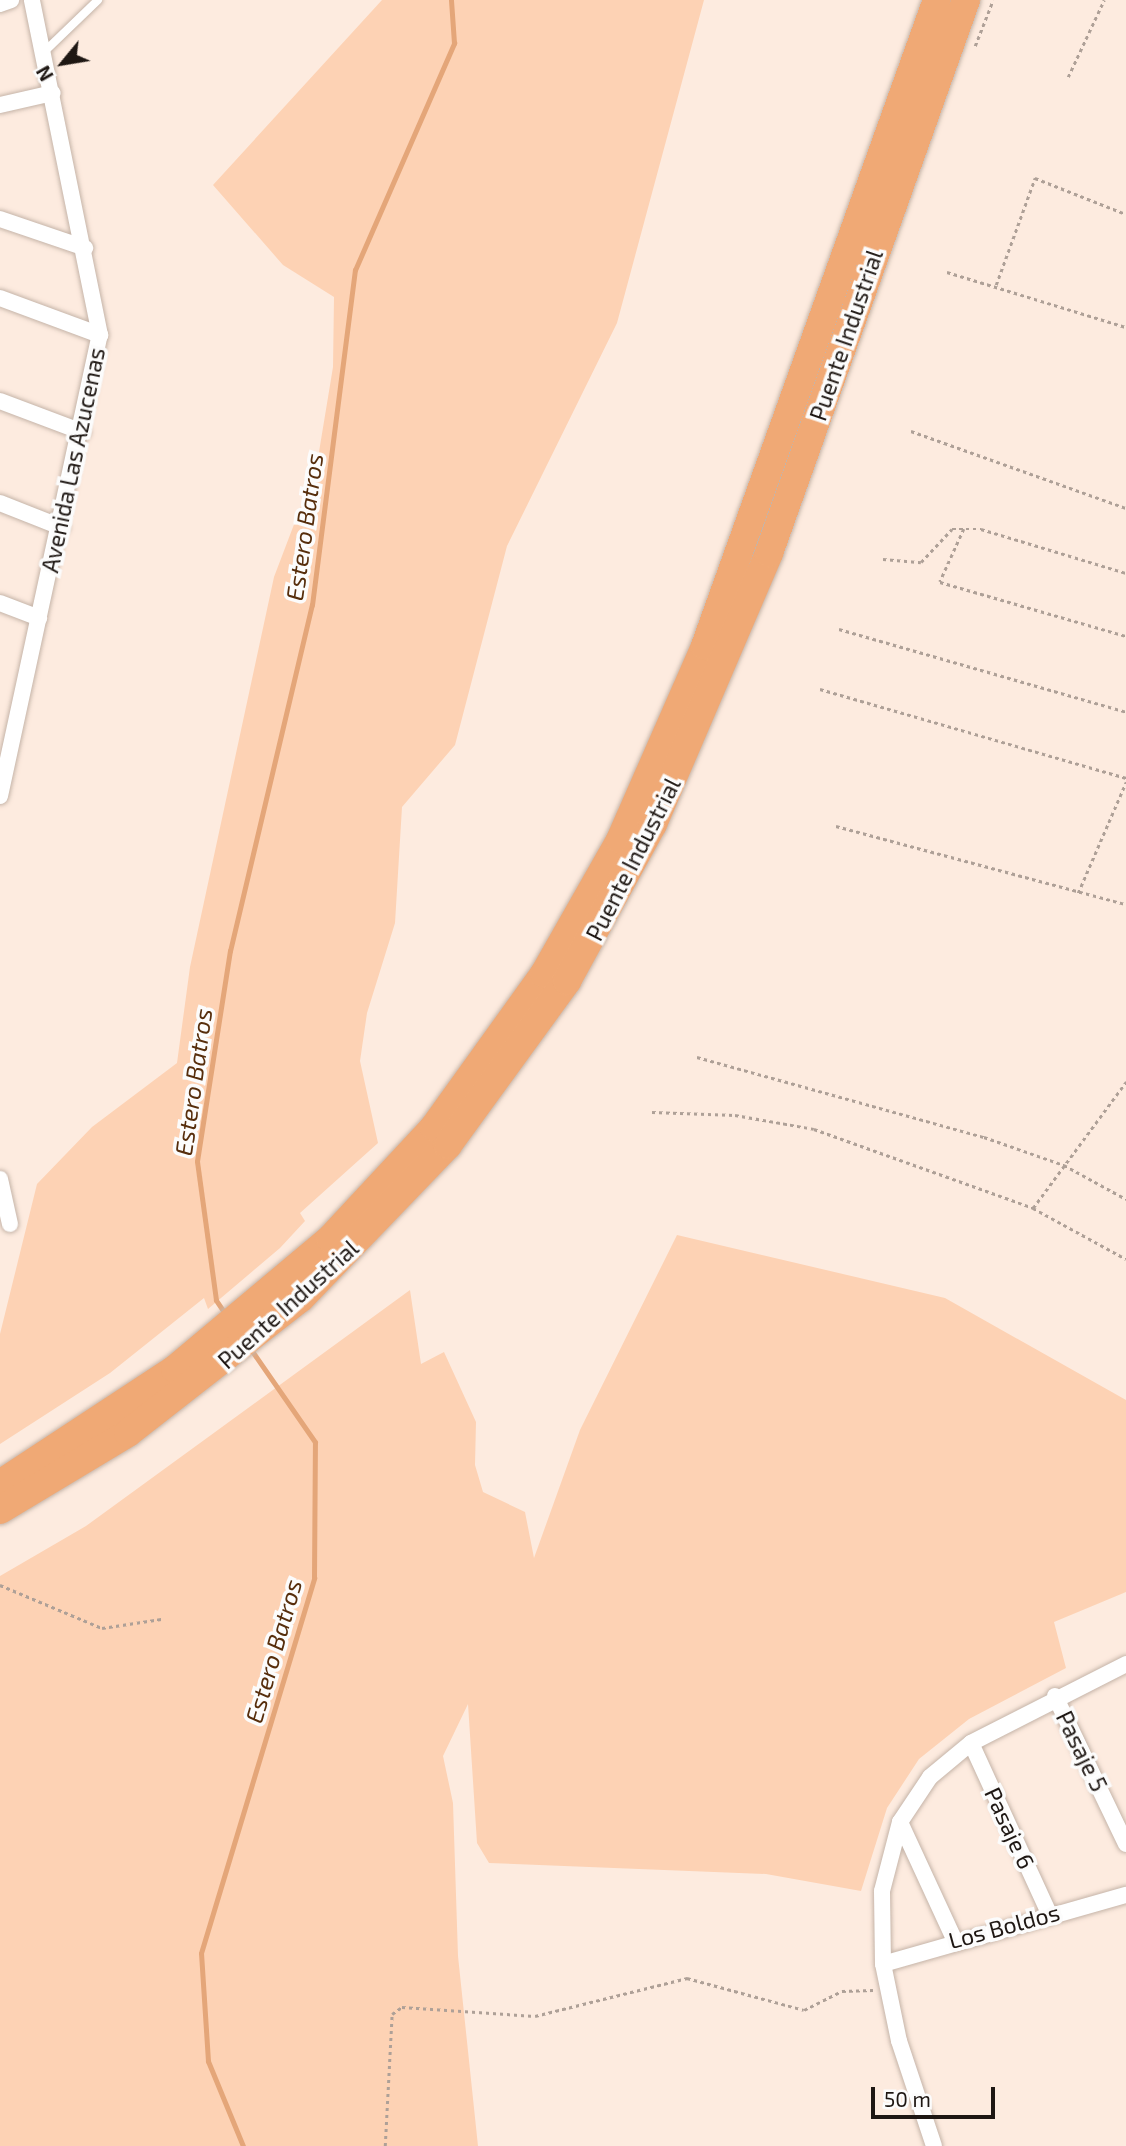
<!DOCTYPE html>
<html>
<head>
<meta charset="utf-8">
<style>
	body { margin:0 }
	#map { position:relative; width:1126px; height:2146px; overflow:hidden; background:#fdebdf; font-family:"Exo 2",sans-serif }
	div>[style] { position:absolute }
	.green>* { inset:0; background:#fdd2b4 }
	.stream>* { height:5px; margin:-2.5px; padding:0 2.5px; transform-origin:2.5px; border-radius:2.5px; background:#e4a679 }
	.path>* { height:2.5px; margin-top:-1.25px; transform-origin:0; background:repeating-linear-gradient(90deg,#aea097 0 3.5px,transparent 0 7px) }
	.roads { filter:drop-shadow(0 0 2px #c5b4a8) drop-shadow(0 0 2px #c5b4a8) }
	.service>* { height:8px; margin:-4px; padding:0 4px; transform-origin:4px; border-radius:4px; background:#fff }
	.minor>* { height:16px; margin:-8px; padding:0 8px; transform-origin:8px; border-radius:8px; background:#fff }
	.motorway>* { height:28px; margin:-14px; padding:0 14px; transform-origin:14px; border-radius:14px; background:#f0a975 }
	span { translate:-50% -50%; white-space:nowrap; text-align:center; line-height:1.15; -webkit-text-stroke:7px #fcfcfc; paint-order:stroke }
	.street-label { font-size:23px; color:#1e1713 }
	.water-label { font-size:24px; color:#572e0c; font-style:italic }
	.north { position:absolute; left:28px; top:28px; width:70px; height:70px; -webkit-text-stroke:5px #fcfcfc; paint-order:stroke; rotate:240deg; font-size:19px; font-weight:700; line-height:28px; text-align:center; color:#1e1713 }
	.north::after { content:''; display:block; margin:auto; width:24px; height:32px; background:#1e1713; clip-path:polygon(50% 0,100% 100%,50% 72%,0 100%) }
	.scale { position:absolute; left:871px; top:2087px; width:124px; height:32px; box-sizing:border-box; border:4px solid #1e1713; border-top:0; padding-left:9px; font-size:21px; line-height:24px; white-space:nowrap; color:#1e1713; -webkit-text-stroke:5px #fcfcfc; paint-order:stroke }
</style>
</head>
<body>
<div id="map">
	<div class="green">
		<i style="clip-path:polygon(382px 0,704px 0,617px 323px,507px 546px,455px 745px,402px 807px,395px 923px,367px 1013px,360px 1061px,378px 1143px,300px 1213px,305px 1221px,280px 1248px,208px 1309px,204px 1298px,110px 1373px,0 1444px,0 1334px,37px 1184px,92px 1127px,177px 1063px,190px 967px,274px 577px,317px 464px,333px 367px,334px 297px,283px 265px,213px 185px)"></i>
		<i style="clip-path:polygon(677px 1235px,945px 1298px,1126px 1400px,1126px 1592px,1054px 1622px,1066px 1668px,969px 1719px,919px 1759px,887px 1808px,861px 1891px,766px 1874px,489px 1863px,477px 1843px,468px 1704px,443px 1756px,453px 1803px,458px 1956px,478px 2146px,0 2146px,0 1576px,86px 1526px,410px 1290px,421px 1364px,444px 1352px,476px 1422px,475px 1465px,483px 1492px,525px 1512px,534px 1558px,580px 1430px)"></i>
	</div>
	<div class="stream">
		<i style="left:226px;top:1315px;width:18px;rotate:-124deg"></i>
		<i style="left:216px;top:1300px;width:140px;rotate:-97.8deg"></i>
		<i style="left:197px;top:1161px;width:213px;rotate:-81.1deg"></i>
		<i style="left:230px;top:951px;width:356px;rotate:-76.7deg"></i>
		<i style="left:312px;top:605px;width:338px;rotate:-82.7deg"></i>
		<i style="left:355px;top:270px;width:248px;rotate:-66.4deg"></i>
		<i style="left:454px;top:43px;width:43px;rotate:-94deg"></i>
		<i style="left:243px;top:2146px;width:92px;rotate:-112.4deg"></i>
		<i style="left:208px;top:2061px;width:108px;rotate:-93.7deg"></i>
		<i style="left:201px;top:1953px;width:392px;rotate:-73.2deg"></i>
		<i style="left:314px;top:1578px;width:136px;rotate:-89.6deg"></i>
		<i style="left:315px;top:1442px;width:114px;rotate:-124.7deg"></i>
	</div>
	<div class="path">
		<i style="left:975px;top:46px;width:49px;rotate:-68.6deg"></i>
		<i style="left:1068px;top:77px;width:85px;rotate:-64.9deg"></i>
		<i style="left:947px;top:272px;width:187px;rotate:17.1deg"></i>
		<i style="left:996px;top:285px;width:114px;rotate:-70deg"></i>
		<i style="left:1035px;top:178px;width:98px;rotate:21.6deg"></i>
		<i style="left:911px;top:431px;width:228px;rotate:19.7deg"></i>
		<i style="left:964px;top:529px;width:58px;rotate:114.4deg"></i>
		<i style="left:940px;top:582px;width:194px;rotate:16.2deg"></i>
		<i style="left:883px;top:559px;width:38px;rotate:5deg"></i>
		<i style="left:921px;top:562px;width:45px;rotate:-46.8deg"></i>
		<i style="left:952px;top:529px;width:29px"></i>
		<i style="left:981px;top:529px;width:152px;rotate:16.9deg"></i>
		<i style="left:839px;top:629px;width:299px;rotate:16.1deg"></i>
		<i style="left:820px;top:689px;width:319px;rotate:16.2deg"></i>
		<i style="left:836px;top:826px;width:300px;rotate:15.1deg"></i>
		<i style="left:1078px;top:893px;width:121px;rotate:-66.6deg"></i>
		<i style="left:697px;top:1057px;width:298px;rotate:15.6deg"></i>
		<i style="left:984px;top:1137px;width:85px;rotate:19.3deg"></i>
		<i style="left:1064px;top:1165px;width:71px;rotate:28.7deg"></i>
		<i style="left:652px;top:1112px;width:83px;rotate:2.1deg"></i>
		<i style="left:735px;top:1115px;width:80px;rotate:10deg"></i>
		<i style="left:814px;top:1129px;width:233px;rotate:19.8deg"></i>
		<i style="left:1033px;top:1208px;width:106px;rotate:28.7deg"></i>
		<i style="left:1033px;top:1208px;width:157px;rotate:-53.6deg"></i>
		<i style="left:0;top:1585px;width:111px;rotate:22.9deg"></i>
		<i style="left:102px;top:1628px;width:60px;rotate:-8.7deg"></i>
		<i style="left:385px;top:2146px;width:132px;rotate:-87deg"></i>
		<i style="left:392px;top:2014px;width:12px;rotate:-35deg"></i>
		<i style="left:402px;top:2007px;width:133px;rotate:3.9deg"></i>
		<i style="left:535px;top:2016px;width:157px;rotate:-14deg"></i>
		<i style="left:687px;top:1978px;width:121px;rotate:15.3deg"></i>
		<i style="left:804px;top:2010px;width:42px;rotate:-26.6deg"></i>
		<i style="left:842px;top:1991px;width:31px;rotate:-2deg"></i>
	</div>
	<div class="roads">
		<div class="service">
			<i style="left:44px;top:52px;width:75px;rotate:-43.9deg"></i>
		</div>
		<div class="minor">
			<i style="left:0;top:4px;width:12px;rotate:-20deg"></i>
			<i style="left:0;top:105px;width:54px;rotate:-12.8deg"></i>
			<i style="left:0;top:219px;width:90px;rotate:18.8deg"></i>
			<i style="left:0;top:298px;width:107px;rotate:20.3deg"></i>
			<i style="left:0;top:401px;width:88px;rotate:20.7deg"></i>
			<i style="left:0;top:503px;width:66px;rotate:21.5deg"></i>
			<i style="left:0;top:603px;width:42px;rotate:21deg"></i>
			<i style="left:0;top:796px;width:472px;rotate:-77.8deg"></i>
			<i style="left:100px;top:335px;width:342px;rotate:-101.5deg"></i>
			<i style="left:0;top:1179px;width:46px;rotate:77.5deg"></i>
			<i style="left:1055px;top:1696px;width:164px;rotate:64.4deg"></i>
			<i style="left:971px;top:1743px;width:187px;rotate:65.4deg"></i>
			<i style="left:900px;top:1822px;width:129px;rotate:65.2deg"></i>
			<i style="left:883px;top:1964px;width:253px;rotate:-15.9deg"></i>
			<i style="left:934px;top:2146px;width:111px;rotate:-108.4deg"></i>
			<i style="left:899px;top:2041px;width:79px;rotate:-101.7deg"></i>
			<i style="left:883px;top:1964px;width:73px;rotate:-90.8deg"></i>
			<i style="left:882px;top:1891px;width:71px;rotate:-75.4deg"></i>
			<i style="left:900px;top:1822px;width:54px;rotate:-56.3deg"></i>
			<i style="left:930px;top:1777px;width:53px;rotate:-39.7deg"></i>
			<i style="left:971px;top:1743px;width:174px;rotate:-27deg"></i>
		</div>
		<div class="motorway">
			<i style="left:0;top:1484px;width:209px;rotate:-33.3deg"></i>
			<i style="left:175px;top:1369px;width:202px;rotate:-40deg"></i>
			<i style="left:330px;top:1239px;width:153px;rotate:-47.1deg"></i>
			<i style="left:434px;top:1127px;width:188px;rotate:-54.3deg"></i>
			<i style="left:544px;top:974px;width:154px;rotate:-60.4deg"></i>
			<i style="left:620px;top:840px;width:212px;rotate:-66.3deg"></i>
			<i style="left:705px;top:646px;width:686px;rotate:-70.25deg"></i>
			<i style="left:0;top:1510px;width:149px;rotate:-31deg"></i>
			<i style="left:128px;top:1433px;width:219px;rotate:-38deg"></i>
			<i style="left:301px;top:1298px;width:212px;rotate:-46.1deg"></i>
			<i style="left:448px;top:1145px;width:203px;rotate:-54deg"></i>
			<i style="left:567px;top:981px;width:179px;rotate:-61.3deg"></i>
			<i style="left:653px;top:824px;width:295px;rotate:-66.8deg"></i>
			<i style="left:769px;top:553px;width:587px;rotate:-70.39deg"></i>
		</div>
	</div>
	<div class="street-label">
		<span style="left:846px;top:335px;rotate:-71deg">Puente Industrial</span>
		<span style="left:73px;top:460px;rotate:-78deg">Avenida Las Azucenas</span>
		<span style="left:633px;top:859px;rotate:-63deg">Puente Industrial</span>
		<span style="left:288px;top:1304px;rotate:-42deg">Puente Industrial</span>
		<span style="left:1082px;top:1751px;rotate:64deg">Pasaje 5</span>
		<span style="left:1010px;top:1828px;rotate:65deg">Pasaje 6</span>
		<span style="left:1004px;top:1926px;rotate:-15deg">Los Boldos</span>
	</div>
	<div class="water-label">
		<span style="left:304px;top:527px;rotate:-82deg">Estero Batros</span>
		<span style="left:193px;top:1082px;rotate:-82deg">Estero Batros</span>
		<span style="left:273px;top:1651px;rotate:-74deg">Estero Batros</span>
	</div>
	<div class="north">N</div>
	<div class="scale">50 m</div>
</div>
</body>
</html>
